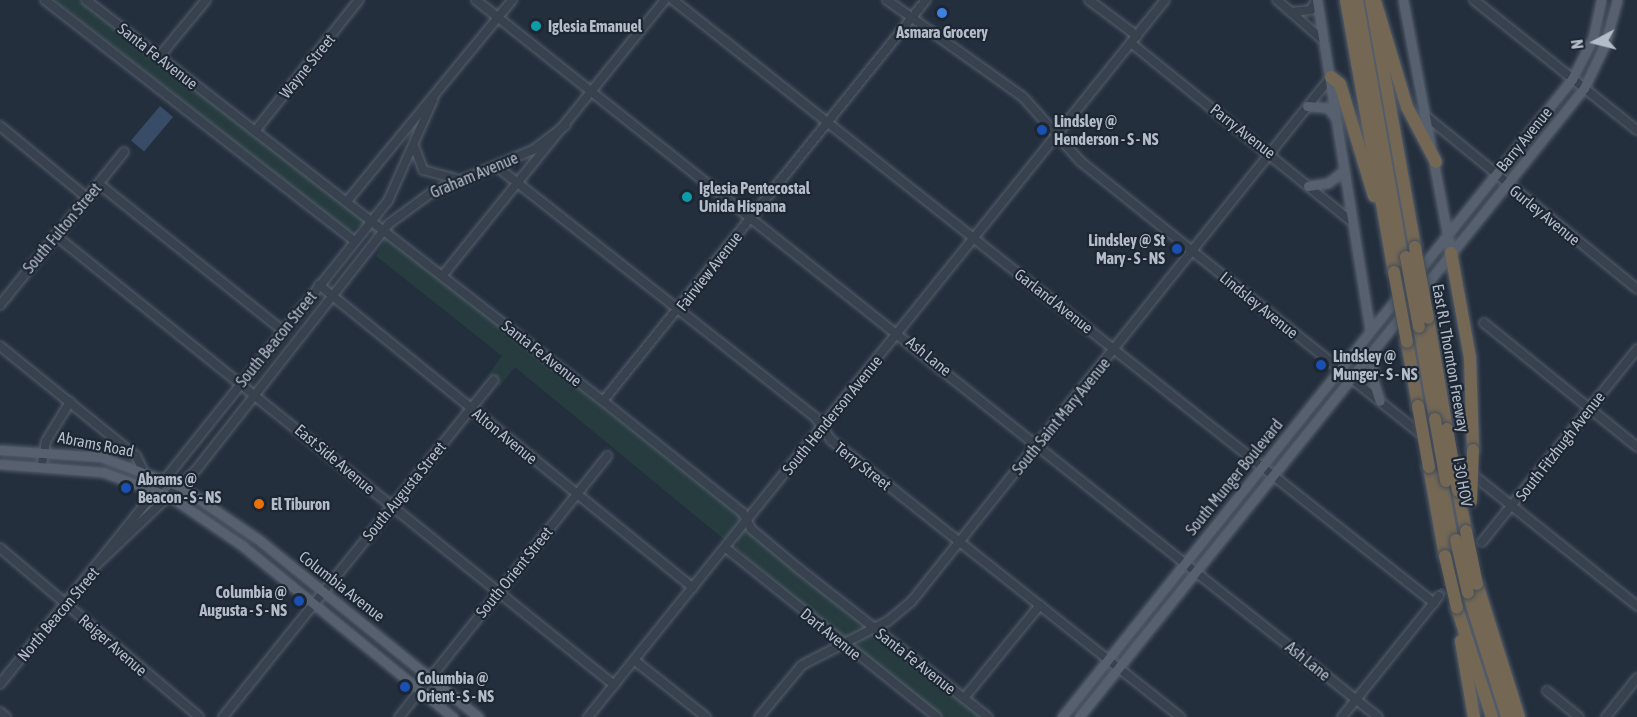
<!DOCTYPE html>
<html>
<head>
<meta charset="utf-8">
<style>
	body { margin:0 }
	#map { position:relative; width:1637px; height:717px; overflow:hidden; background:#242f3e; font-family:"Asap Condensed",sans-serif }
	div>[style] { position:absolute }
	.green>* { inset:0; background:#263c3f }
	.water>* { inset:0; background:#394c67; transform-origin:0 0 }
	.minor-tunnel>* { height:8px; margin-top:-4px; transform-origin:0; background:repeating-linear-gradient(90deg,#3a4453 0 8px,transparent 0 12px) }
	.roads { filter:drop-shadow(0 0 2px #565f6c) drop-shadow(0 0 2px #565f6c) }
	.minor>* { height:8px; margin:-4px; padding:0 4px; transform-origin:4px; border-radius:4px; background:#38414e }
	.major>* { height:9px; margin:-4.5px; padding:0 4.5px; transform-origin:4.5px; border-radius:4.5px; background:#56606e }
	.highway>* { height:12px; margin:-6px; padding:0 6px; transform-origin:6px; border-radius:6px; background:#746855 }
	.bridges { filter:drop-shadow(0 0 2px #434c59) drop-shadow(0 0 2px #434c59) }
	.highway-bridge>* { height:12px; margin:-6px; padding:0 6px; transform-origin:6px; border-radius:6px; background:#746855 }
	.dots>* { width:16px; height:16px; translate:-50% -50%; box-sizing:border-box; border:3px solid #1d2633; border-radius:50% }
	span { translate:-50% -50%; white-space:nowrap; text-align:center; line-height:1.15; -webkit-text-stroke:4.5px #1d2633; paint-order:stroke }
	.poi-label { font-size:16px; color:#b4bcc9; font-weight:700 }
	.left { translate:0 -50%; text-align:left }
	.right { translate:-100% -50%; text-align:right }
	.street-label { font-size:16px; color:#b4bcc9 }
	.north { position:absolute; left:1565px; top:12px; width:60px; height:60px; -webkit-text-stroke:4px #1d2633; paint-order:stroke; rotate:263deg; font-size:16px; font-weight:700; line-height:24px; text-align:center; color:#b4bcc9 }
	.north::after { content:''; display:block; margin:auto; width:21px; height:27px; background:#b4bcc9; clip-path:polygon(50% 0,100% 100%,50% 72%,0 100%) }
</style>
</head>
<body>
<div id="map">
	<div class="green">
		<i style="clip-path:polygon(55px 0,78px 0,359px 214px,740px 516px,737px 529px,750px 533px,862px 622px,869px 635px,874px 633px,981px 717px,939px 717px,855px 650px,861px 639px,854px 634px,842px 638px,736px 548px,738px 540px,731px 535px,726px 541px,515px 367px,500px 386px,488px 375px,502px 356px,376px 256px,384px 242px,362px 225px,349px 231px)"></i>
	</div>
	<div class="water">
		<i style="left:160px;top:106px;width:17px;height:45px;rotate:40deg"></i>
	</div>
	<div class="minor-tunnel">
		<i style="left:1439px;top:596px;width:38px;rotate:-50deg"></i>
	</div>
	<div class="roads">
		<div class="minor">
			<i style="left:45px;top:0;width:393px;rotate:37.9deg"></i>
			<i style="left:86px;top:0;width:654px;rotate:37.8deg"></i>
			<i style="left:603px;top:401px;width:179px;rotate:38.7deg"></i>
			<i style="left:743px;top:513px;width:18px;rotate:63deg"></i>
			<i style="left:751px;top:529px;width:62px;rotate:39.8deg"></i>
			<i style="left:799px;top:569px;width:240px;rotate:38.1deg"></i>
			<i style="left:476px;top:0;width:1152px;rotate:38.48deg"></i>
			<i style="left:673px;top:0;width:971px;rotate:38.39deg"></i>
			<i style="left:887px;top:0;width:167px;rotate:35.5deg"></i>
			<i style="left:1023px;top:97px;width:86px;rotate:48.3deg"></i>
			<i style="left:1080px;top:161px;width:462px;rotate:38.7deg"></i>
			<i style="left:1089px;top:0;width:60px;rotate:36.9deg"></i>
			<i style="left:1277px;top:0;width:18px;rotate:41deg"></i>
			<i style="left:1316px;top:0;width:11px;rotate:117deg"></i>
			<i style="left:1311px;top:10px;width:20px;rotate:174deg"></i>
			<i style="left:1291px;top:12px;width:45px;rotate:41.4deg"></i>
			<i style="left:1474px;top:0;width:208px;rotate:38.6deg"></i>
			<i style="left:1131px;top:43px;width:284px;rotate:39deg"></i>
			<i style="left:159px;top:57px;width:74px;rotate:-50.5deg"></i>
			<i style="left:1427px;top:117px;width:271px;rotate:39.3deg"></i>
			<i style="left:0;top:126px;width:112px;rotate:39.5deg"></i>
			<i style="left:255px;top:131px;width:167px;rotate:-51.6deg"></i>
			<i style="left:414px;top:146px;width:26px;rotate:69deg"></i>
			<i style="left:423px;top:170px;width:34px;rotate:15deg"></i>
			<i style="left:496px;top:166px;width:406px;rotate:38.2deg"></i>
			<i style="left:815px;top:417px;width:28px;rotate:55deg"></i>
			<i style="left:831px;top:440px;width:446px;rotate:38.4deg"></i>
			<i style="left:99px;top:184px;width:234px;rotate:38.6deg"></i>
			<i style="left:348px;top:200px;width:259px;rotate:-50.6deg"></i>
			<i style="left:55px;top:235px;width:718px;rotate:38.83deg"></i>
			<i style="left:443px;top:275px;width:353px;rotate:-51.1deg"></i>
			<i style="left:319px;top:285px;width:481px;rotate:39deg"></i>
			<i style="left:0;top:305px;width:197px;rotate:-51deg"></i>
			<i style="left:1484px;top:323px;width:197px;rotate:39deg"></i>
			<i style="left:0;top:346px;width:175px;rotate:39deg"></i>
			<i style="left:136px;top:456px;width:13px;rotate:63deg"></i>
			<i style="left:603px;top:401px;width:515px;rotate:-51.15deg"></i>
			<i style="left:1453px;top:459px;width:236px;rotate:38.6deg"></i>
			<i style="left:42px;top:464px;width:23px;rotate:-80deg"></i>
			<i style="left:46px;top:441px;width:46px;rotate:-58.4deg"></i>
			<i style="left:1482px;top:542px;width:248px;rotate:-51.2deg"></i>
			<i style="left:0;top:548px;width:261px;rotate:40.3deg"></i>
			<i style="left:726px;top:548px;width:270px;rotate:38.7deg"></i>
			<i style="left:97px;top:564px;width:465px;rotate:-51.3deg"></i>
			<i style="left:388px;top:201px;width:111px;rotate:-66deg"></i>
			<i style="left:634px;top:660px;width:92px;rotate:38.4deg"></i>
			<i style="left:0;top:684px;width:154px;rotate:-51.1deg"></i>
			<i style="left:97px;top:564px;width:137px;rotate:-43.5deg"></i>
			<i style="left:196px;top:470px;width:314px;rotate:-51.9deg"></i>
			<i style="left:390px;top:223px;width:51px;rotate:-36.2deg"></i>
			<i style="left:431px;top:193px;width:111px;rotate:-22.9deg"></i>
			<i style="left:533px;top:150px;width:41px;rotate:-37.1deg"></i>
			<i style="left:1547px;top:691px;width:41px;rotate:39.1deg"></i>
			<i style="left:964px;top:698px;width:120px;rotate:-50.7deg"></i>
			<i style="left:0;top:712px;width:8px;rotate:40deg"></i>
			<i style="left:223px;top:717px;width:432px;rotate:-51.2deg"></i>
			<i style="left:399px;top:717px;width:334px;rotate:-51.4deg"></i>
			<i style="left:588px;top:717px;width:920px;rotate:-51.17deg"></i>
			<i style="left:759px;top:717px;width:67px;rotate:-50.4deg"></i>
			<i style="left:802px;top:665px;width:97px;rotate:-27.1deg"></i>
			<i style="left:888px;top:621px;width:30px;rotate:-40deg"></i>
			<i style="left:911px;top:602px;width:672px;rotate:-51.34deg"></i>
			<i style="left:1342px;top:717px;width:155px;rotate:-51.3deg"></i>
			<i style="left:1606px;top:717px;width:50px;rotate:-51.5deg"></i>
		</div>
		<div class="major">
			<i style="left:1317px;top:0;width:334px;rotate:80.9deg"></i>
			<i style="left:1403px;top:0;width:258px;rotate:79.3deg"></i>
			<i style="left:1307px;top:106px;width:21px;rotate:5deg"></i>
			<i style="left:1328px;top:108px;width:11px;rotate:52deg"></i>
			<i style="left:1308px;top:186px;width:20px;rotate:-9deg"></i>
			<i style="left:1328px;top:183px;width:21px;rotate:-39deg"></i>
			<i style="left:1373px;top:353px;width:24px;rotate:92deg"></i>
			<i style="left:1372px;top:377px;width:25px;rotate:72deg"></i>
			<i style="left:0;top:450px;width:101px;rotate:4deg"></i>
			<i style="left:101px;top:457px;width:85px;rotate:20.6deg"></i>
			<i style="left:181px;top:487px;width:94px;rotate:34.2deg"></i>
			<i style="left:259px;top:540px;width:282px;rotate:38.9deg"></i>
			<i style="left:0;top:464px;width:103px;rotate:4.4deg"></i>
			<i style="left:103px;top:472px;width:72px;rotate:20.2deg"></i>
			<i style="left:171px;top:497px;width:87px;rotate:34.2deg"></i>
			<i style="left:243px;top:546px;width:271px;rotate:39.2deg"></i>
			<i style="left:1062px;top:717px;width:817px;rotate:-51.36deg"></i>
			<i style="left:1572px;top:79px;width:46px;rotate:-62.9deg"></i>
			<i style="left:1593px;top:38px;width:39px;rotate:-78deg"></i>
			<i style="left:1079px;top:717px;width:807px;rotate:-51.24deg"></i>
			<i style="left:1584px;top:88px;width:49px;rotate:-64.5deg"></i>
			<i style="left:1605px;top:44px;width:46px;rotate:-74.7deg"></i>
		</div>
		<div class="highway">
			<i style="left:1346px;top:0;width:276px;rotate:80deg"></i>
			<i style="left:1357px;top:0;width:265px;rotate:80deg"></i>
			<i style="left:1371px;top:0;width:251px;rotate:79.9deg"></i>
			<i style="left:1375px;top:1px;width:111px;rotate:73.2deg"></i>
			<i style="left:1407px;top:107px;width:62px;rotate:62.2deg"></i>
			<i style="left:1331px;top:77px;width:11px;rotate:38deg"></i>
			<i style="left:1340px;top:84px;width:117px;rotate:73.1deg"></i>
			<i style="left:1451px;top:253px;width:107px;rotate:79.7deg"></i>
			<i style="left:1470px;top:358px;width:92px;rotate:88.1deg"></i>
			<i style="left:1428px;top:318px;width:113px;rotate:80.3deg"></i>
			<i style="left:1419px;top:327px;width:93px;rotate:80.1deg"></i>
			<i style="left:1407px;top:342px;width:65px;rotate:80.2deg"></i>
			<i style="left:1429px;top:467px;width:90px;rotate:79.8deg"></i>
			<i style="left:1441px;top:477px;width:68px;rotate:79.8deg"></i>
			<i style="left:1458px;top:491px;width:41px;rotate:78.7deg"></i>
			<i style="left:1477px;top:584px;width:139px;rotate:72.5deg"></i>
			<i style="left:1468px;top:593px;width:130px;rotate:72.5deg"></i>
			<i style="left:1457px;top:608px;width:114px;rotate:72.2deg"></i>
			<i style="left:1461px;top:641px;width:77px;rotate:80.3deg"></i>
		</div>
	</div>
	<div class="bridges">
		<div class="highway-bridge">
			<i style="left:1415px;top:247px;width:72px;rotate:79.6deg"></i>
			<i style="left:1406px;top:257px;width:71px;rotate:79.5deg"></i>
			<i style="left:1394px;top:272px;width:71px;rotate:79.5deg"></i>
			<i style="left:1418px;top:406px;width:62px;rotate:79.8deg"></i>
			<i style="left:1435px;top:419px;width:63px;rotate:79.9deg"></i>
			<i style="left:1447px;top:429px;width:63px;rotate:79.9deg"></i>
			<i style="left:1471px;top:501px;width:51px;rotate:-87.8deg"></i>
			<i style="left:1466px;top:531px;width:54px;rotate:78.3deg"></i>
			<i style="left:1456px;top:540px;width:54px;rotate:77.2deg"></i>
			<i style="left:1445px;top:556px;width:53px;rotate:77deg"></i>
		</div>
	</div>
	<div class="dots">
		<i style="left:942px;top:13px;background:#3f7fe0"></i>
		<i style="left:536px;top:26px;background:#0f9aa8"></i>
		<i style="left:1042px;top:130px;background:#1a4fb4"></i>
		<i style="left:687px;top:197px;background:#0f9aa8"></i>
		<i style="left:1177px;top:249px;background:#1a4fb4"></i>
		<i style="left:1321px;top:365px;background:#1a4fb4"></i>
		<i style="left:126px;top:488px;background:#1a4fb4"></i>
		<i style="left:259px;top:504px;background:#e8710a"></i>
		<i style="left:299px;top:601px;background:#1a4fb4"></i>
		<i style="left:405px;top:687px;background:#1a4fb4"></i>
	</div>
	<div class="poi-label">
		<span class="left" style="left:548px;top:26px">Iglesia Emanuel</span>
		<span style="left:942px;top:32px">Asmara Grocery</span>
		<span class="left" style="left:1054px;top:130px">Lindsley @<br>Henderson - S - NS</span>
		<span class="left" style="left:699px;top:197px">Iglesia Pentecostal<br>Unida Hispana</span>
		<span class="right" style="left:1165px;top:249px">Lindsley @ St<br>Mary - S - NS</span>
		<span class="left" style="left:1333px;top:365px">Lindsley @<br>Munger - S - NS</span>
		<span class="left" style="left:138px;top:488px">Abrams @<br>Beacon - S - NS</span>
		<span class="left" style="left:271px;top:504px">El Tiburon</span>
		<span class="right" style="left:287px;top:601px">Columbia @<br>Augusta - S - NS</span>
		<span class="left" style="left:417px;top:687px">Columbia @<br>Orient - S - NS</span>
	</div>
	<div class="street-label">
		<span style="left:158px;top:56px;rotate:38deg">Santa Fe Avenue</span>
		<span style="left:307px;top:66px;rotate:-51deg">Wayne Street</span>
		<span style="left:1243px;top:131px;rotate:38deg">Parry Avenue</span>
		<span style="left:1524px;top:139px;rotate:-51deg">Barry Avenue</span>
		<span style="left:474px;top:175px;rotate:-23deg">Graham Avenue</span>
		<span style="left:1545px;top:215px;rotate:39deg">Gurley Avenue</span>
		<span style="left:62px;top:228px;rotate:-50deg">South Fulton Street</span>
		<span style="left:709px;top:271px;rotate:-52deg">Fairview Avenue</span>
		<span style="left:1054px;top:301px;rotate:38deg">Garland Avenue</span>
		<span style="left:1259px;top:305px;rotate:39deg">Lindsley Avenue</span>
		<span style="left:276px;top:339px;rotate:-51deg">South Beacon Street</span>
		<span style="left:542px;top:353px;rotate:38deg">Santa Fe Avenue</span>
		<span style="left:929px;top:356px;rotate:39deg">Ash Lane</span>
		<span style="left:1451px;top:358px;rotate:80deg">East R L Thornton Freeway</span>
		<span style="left:832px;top:415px;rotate:-51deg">South Henderson Avenue</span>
		<span style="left:1061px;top:416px;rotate:-51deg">South Saint Mary Avenue</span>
		<span style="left:505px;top:436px;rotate:39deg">Alton Avenue</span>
		<span style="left:96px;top:444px;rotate:11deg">Abrams Road</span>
		<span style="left:1560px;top:446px;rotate:-52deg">South Fitzhugh Avenue</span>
		<span style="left:335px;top:459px;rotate:40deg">East Side Avenue</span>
		<span style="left:863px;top:466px;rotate:38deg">Terry Street</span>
		<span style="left:1234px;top:477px;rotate:-51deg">South Munger Boulevard</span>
		<span style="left:1463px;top:482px;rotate:80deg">I 30 HOV</span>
		<span style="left:404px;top:491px;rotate:-51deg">South Augusta Street</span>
		<span style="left:514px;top:572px;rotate:-51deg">South Orient Street</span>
		<span style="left:342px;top:586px;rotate:38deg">Columbia Avenue</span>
		<span style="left:58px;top:614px;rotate:-50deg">North Beacon Street</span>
		<span style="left:831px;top:634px;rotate:39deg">Dart Avenue</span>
		<span style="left:113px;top:645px;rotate:41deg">Reiger Avenue</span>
		<span style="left:916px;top:661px;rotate:38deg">Santa Fe Avenue</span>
		<span style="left:1308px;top:661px;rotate:39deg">Ash Lane</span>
	</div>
	<div class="north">N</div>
</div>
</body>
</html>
